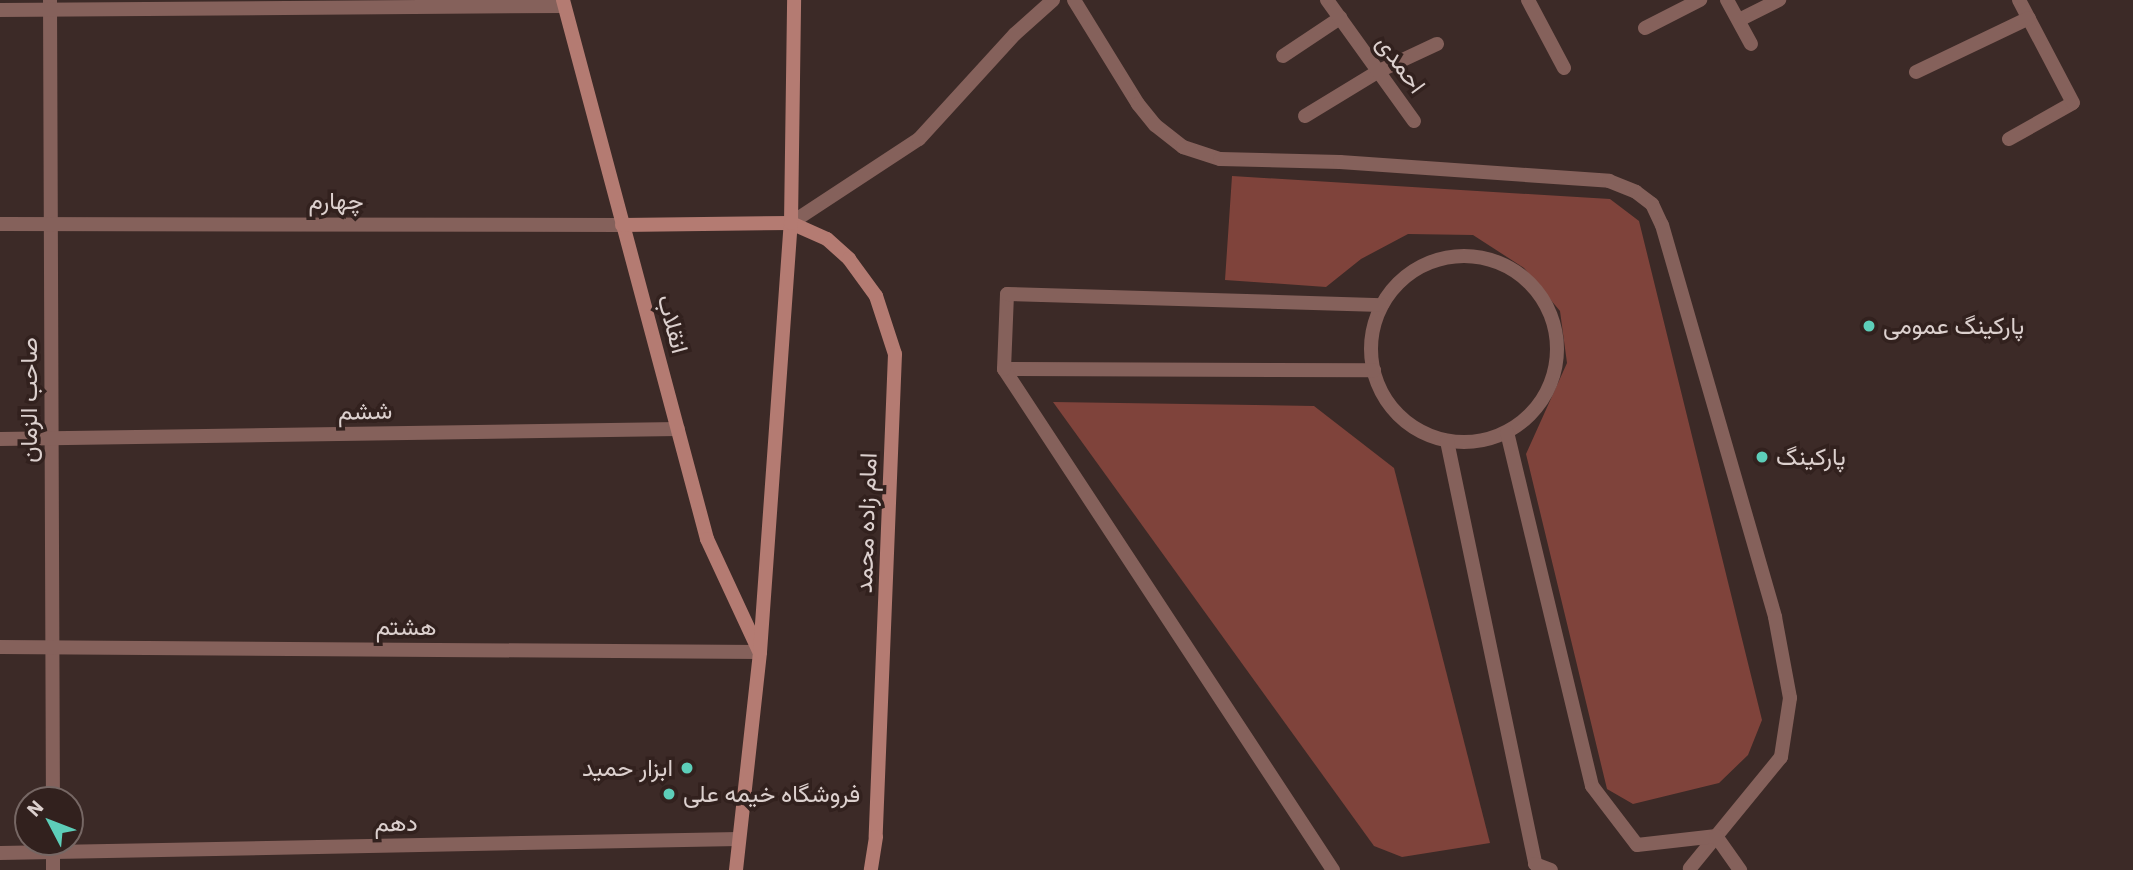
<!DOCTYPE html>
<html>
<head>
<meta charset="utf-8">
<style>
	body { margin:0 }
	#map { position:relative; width:2133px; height:870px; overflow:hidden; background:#3c2a27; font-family:"IBM Plex Sans",Vazirmatn,sans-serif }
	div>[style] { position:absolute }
	.green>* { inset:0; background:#7f433b }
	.lane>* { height:14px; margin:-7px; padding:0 7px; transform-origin:7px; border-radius:7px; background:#85615b }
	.lane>.ring { margin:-7px; padding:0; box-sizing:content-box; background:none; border:14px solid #85615b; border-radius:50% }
	.street>* { height:14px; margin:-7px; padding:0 7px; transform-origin:7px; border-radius:7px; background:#85615b }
	.secondary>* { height:14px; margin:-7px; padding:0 7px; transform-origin:7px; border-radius:7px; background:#b47b72 }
	.dots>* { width:19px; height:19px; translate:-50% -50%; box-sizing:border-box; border:4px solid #32211e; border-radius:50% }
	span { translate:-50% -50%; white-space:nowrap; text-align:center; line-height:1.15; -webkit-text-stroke:7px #32211e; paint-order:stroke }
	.street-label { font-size:24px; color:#dcd0ce }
	.poi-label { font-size:24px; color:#dcd0ce }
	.left { translate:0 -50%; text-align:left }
	.right { translate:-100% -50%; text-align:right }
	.north { position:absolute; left:14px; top:786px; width:70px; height:70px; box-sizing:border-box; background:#32211e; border:2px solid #766764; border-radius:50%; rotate:312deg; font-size:19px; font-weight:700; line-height:28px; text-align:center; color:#dcd0ce }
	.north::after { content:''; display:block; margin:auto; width:24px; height:32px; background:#5dceb9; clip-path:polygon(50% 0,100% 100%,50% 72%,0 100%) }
</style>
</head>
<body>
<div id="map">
	<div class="green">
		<i style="clip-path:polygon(1232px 176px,1610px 199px,1639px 221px,1762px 720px,1748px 755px,1719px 783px,1633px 804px,1607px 789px,1526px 454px,1567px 363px,1560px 311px,1524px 268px,1473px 235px,1408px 234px,1361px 259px,1326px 287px,1225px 280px)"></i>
		<i style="clip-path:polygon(1053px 402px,1314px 406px,1394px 468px,1490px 843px,1402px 857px,1374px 846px)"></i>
	</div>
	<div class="lane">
		<i style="left:1074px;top:0;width:122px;rotate:58.4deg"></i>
		<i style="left:1138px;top:104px;width:27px;rotate:51deg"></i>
		<i style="left:1155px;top:125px;width:36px;rotate:38deg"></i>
		<i style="left:1183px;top:147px;width:39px;rotate:18deg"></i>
		<i style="left:1220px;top:159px;width:120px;rotate:1.4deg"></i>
		<i style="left:1340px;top:162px;width:270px;rotate:4deg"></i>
		<i style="left:1609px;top:181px;width:29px;rotate:22deg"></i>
		<i style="left:1636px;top:192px;width:20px;rotate:37deg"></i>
		<i style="left:1652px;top:204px;width:23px;rotate:65deg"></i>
		<i style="left:1662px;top:225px;width:408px;rotate:73.9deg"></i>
		<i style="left:1775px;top:617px;width:82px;rotate:79.5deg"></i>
		<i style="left:1790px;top:698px;width:60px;rotate:98.7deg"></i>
		<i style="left:1781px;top:757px;width:144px;rotate:129.3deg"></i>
		<i style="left:1739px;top:20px;width:45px;rotate:-26.6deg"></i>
		<i style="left:1645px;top:28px;width:62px;rotate:-27deg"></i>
		<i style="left:1283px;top:56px;width:69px;rotate:-33.7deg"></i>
		<i style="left:1305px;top:116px;width:87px;rotate:-31.3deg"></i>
		<i style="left:1379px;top:71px;width:64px;rotate:-25deg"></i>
		<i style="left:2009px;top:139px;width:73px;rotate:-29.4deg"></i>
		<i class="ring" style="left:1371px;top:256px;width:172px;height:172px"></i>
		<i style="left:1004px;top:369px;width:370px;rotate:0.2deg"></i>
		<i style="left:1507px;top:432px;width:364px;rotate:76.5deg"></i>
		<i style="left:1592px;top:786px;width:74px;rotate:52.7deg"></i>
		<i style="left:1637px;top:845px;width:80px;rotate:-6.5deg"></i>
		<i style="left:1447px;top:441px;width:432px;rotate:78.2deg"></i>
		<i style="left:1535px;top:864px;width:17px;rotate:21deg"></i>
		<i style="left:1716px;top:836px;width:42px;rotate:54.8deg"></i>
		<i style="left:1333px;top:870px;width:599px;rotate:-123.29deg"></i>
		<i style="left:1004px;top:369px;width:75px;rotate:-87.7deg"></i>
		<i style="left:1007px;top:294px;width:375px;rotate:1.7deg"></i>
	</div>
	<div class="street">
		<i style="left:50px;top:0;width:800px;rotate:89.79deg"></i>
		<i style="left:1327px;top:0;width:149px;rotate:54.3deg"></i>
		<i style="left:1528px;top:0;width:77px;rotate:62.1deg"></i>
		<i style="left:1727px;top:0;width:50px;rotate:61.4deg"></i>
		<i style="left:2019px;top:0;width:116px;rotate:62.3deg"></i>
		<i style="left:0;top:10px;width:564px;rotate:-0.41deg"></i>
		<i style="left:1916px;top:72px;width:125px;rotate:-25.5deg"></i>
		<i style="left:791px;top:223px;width:153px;rotate:-33.3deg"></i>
		<i style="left:919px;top:139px;width:142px;rotate:-47.6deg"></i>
		<i style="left:1015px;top:34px;width:51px;rotate:-41.8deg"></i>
		<i style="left:0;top:224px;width:622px;rotate:0.09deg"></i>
		<i style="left:0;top:439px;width:678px;rotate:-0.85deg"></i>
		<i style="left:0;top:647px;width:760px;rotate:0.38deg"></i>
		<i style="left:53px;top:842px;width:28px;rotate:90deg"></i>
		<i style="left:0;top:853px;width:739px;rotate:-1.09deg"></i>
	</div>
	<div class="secondary">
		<i style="left:563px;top:0;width:558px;rotate:75.04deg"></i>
		<i style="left:707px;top:539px;width:123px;rotate:65.1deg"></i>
		<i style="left:622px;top:225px;width:169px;rotate:-0.7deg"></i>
		<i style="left:791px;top:223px;width:39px;rotate:24deg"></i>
		<i style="left:827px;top:239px;width:30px;rotate:42deg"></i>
		<i style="left:849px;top:259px;width:46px;rotate:53.9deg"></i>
		<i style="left:876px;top:296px;width:61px;rotate:71.9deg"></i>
		<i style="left:895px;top:354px;width:483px;rotate:92.3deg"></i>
		<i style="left:876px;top:837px;width:33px;rotate:99deg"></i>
		<i style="left:736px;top:870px;width:219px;rotate:-83.7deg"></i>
		<i style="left:760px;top:652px;width:430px;rotate:-85.9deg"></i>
		<i style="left:791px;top:223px;width:223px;rotate:-89.2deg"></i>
	</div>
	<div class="dots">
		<i style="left:1869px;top:326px;background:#5dceb9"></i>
		<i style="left:1762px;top:457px;background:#5dceb9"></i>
		<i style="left:687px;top:768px;background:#5dceb9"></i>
		<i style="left:669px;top:794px;background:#5dceb9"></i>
	</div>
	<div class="street-label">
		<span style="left:1401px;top:64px;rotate:54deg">احمدی</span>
		<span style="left:336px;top:201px">چهارم</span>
		<span style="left:673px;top:324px;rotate:75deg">انقلاب</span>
		<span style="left:29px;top:400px;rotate:-90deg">صاحب الزمان</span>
		<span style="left:365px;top:411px;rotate:-1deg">ششم</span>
		<span style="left:866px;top:523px;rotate:-88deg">امام زاده محمد</span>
		<span style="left:406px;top:627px">هشتم</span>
		<span style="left:396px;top:823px;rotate:-1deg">دهم</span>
	</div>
	<div class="poi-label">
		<span class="left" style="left:1883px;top:326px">پارکینگ عمومی</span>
		<span class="left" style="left:1776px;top:457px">پارکینگ</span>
		<span class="right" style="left:673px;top:768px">ابزار حمید</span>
		<span class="left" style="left:683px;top:794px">فروشگاه خیمه علی</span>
	</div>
	<div class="north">N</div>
</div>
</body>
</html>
